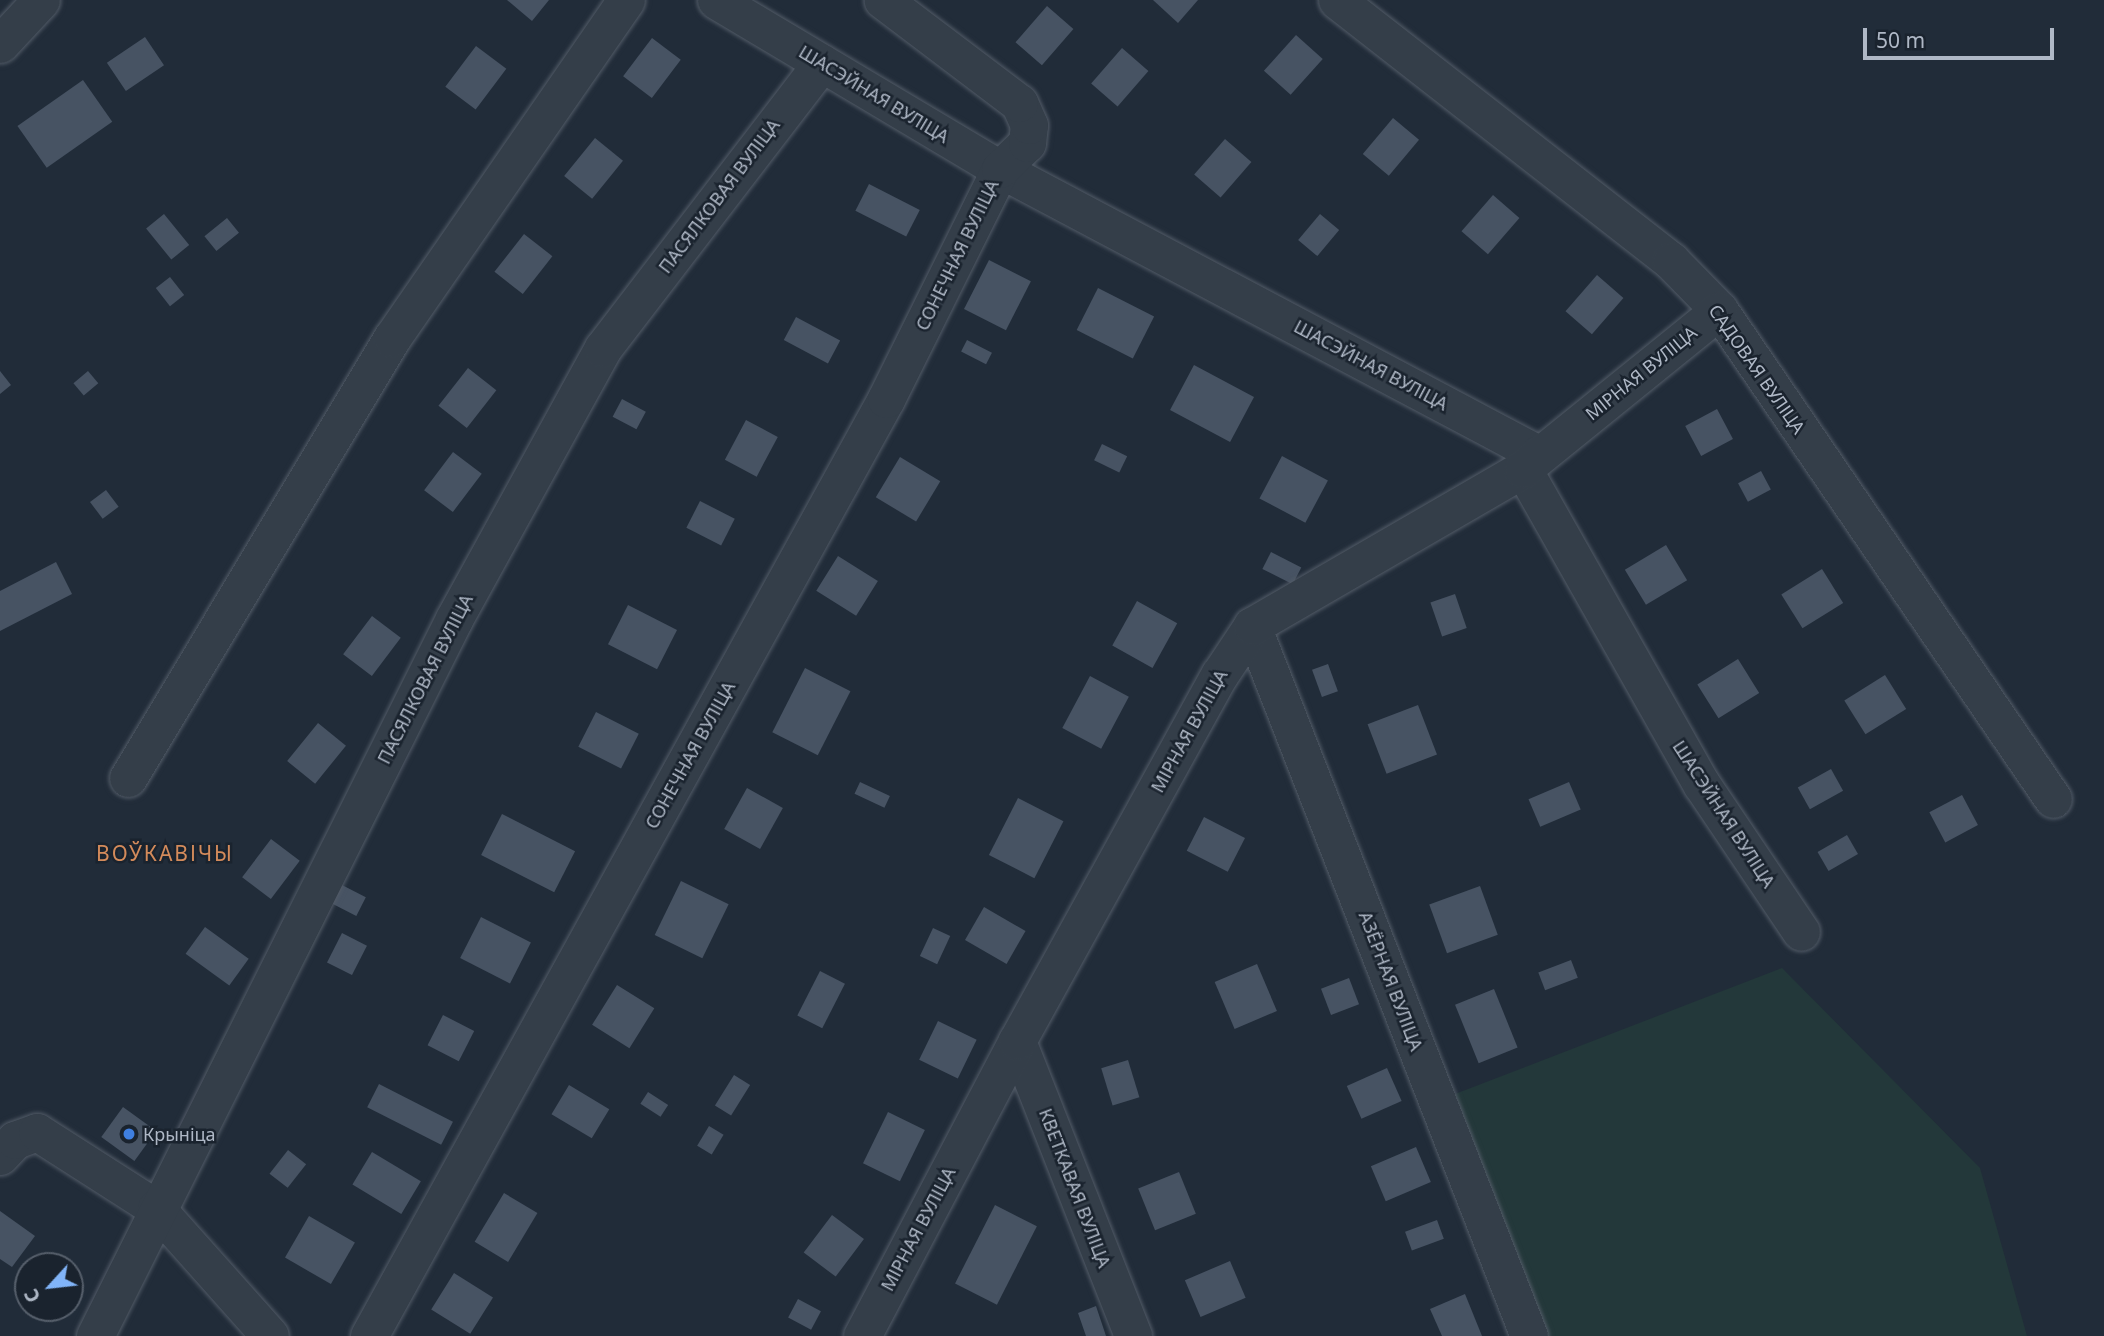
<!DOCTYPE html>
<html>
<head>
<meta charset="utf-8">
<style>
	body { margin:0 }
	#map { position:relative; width:2104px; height:1336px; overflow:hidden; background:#212c39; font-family:"Noto Sans",sans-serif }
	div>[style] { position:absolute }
	.green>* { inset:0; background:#23383a }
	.building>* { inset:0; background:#475363; transform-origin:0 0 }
	.roads { filter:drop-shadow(0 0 2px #525b67) drop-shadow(0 0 2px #525b67) }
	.minor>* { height:37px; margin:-18.5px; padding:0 18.5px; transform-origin:18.5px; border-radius:18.5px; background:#343e49 }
	.dots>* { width:19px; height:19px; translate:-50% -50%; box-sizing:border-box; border:4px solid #1a232e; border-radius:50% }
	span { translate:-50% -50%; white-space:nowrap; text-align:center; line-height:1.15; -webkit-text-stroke:5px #1a232e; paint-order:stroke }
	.street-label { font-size:18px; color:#afb8c6 }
	.poi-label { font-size:18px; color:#afb8c6 }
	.left { translate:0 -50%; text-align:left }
	.quarter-label { font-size:21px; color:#d48b5b; letter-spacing:2px }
	.north { position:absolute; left:14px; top:1252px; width:70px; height:70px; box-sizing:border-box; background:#1a232e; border:2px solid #565f6b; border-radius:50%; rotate:243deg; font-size:19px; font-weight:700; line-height:28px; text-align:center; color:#afb8c6 }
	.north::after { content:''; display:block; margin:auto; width:24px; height:32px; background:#81b4f8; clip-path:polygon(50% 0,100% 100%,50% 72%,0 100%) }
	.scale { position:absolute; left:1863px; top:28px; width:191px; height:32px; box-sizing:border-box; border:4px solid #afb8c6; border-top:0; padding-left:9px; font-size:21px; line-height:24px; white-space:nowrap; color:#afb8c6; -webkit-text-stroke:5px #1a232e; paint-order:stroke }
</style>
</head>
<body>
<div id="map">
	<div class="green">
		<i style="clip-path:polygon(1782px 968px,1980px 1168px,2027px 1336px,1548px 1336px,1455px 1094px)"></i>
	</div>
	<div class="building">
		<i style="clip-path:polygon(507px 0,549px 0,532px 21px)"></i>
		<i style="clip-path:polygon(1153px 0,1198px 0,1178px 23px)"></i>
		<i style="left:1047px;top:6px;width:35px;height:48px;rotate:41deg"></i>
		<i style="left:1296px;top:35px;width:36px;height:48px;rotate:42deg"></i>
		<i style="left:145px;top:37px;width:34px;height:46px;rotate:56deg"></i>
		<i style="left:652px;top:38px;width:36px;height:48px;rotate:37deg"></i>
		<i style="left:476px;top:46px;width:38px;height:51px;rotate:37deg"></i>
		<i style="left:1122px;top:48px;width:35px;height:47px;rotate:41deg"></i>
		<i style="left:83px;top:80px;width:51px;height:80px;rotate:55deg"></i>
		<i style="left:1393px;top:118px;width:34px;height:47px;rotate:40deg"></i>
		<i style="left:595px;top:138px;width:36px;height:49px;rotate:39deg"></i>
		<i style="left:1225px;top:139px;width:35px;height:47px;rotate:41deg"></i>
		<i style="left:869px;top:184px;width:57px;height:30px;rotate:27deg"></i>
		<i style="left:1493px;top:195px;width:35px;height:48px;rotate:41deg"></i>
		<i style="left:164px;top:214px;width:40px;height:23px;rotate:51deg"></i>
		<i style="left:1320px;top:214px;width:25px;height:34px;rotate:40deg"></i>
		<i style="left:227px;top:218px;width:19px;height:29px;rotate:51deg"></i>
		<i style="left:524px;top:234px;width:36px;height:48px;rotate:38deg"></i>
		<i style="left:989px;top:260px;width:47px;height:55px;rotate:27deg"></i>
		<i style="left:1597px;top:275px;width:35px;height:48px;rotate:41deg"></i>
		<i style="left:170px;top:277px;width:23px;height:18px;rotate:52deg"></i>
		<i style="left:1098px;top:288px;width:63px;height:47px;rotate:27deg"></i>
		<i style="left:796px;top:317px;width:50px;height:26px;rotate:28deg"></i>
		<i style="left:967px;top:340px;width:28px;height:13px;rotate:27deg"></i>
		<i style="left:1194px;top:365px;width:68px;height:51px;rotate:28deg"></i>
		<i style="left:468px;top:368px;width:36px;height:48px;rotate:38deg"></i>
		<i style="clip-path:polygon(0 371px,11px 385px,0 394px)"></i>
		<i style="left:88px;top:371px;width:16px;height:19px;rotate:50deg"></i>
		<i style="left:622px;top:399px;width:27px;height:20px;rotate:28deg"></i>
		<i style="left:1717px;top:409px;width:34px;height:36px;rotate:62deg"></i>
		<i style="left:746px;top:420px;width:36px;height:45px;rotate:28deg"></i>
		<i style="left:1102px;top:444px;width:28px;height:18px;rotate:26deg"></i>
		<i style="left:453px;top:452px;width:36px;height:48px;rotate:37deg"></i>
		<i style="left:1282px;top:456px;width:52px;height:48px;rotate:28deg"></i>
		<i style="left:900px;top:457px;width:47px;height:47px;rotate:31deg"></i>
		<i style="left:1761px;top:471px;width:21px;height:26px;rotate:62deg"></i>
		<i style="left:106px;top:490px;width:21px;height:20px;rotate:53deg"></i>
		<i style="left:700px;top:501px;width:39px;height:30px;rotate:27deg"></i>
		<i style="left:1666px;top:545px;width:41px;height:48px;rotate:59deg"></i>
		<i style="left:1271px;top:552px;width:34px;height:19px;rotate:27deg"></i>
		<i style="left:838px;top:556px;width:47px;height:41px;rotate:32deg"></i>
		<i style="clip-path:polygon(56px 562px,72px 594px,0 631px,0 591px)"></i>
		<i style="left:1822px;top:569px;width:40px;height:48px;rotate:58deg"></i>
		<i style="left:1455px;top:594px;width:36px;height:26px;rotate:71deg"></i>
		<i style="left:1137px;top:601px;width:46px;height:51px;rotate:29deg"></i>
		<i style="left:628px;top:605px;width:55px;height:44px;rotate:27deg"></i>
		<i style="left:372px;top:616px;width:36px;height:48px;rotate:37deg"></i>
		<i style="left:1738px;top:659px;width:40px;height:48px;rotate:58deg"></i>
		<i style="left:1328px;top:664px;width:29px;height:17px;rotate:70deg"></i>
		<i style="left:805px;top:668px;width:51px;height:72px;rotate:27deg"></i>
		<i style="left:1885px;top:675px;width:40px;height:48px;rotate:58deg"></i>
		<i style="left:1090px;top:676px;width:44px;height:59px;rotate:28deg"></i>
		<i style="left:1418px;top:705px;width:53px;height:54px;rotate:69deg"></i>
		<i style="left:596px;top:712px;width:48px;height:39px;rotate:27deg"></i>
		<i style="left:318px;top:723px;width:36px;height:49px;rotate:39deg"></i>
		<i style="left:1831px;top:769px;width:25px;height:38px;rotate:61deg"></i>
		<i style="left:860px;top:782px;width:33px;height:13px;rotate:25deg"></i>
		<i style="left:1569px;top:782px;width:30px;height:44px;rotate:67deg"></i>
		<i style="left:747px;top:788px;width:41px;height:47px;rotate:29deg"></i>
		<i style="left:1962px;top:795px;width:34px;height:37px;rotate:62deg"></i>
		<i style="left:1018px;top:798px;width:51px;height:64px;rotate:27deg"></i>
		<i style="left:502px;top:814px;width:82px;height:46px;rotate:27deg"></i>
		<i style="left:1204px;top:817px;width:46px;height:38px;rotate:27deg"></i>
		<i style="left:1847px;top:835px;width:22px;height:34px;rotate:60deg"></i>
		<i style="left:271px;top:839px;width:36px;height:48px;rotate:37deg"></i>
		<i style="left:681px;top:881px;width:53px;height:60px;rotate:26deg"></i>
		<i style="left:340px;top:884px;width:29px;height:21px;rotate:27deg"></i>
		<i style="left:1480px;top:886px;width:52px;height:54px;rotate:70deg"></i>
		<i style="left:984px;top:907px;width:48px;height:38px;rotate:30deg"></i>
		<i style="left:481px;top:917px;width:56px;height:46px;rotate:27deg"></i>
		<i style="left:205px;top:927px;width:54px;height:33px;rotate:36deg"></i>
		<i style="left:933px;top:928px;width:19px;height:31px;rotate:25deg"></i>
		<i style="left:342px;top:933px;width:28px;height:33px;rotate:27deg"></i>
		<i style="left:1571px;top:960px;width:19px;height:35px;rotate:69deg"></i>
		<i style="left:1257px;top:964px;width:51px;height:46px;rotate:67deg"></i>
		<i style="left:820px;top:971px;width:28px;height:50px;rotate:27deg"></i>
		<i style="left:1349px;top:978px;width:28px;height:30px;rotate:69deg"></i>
		<i style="left:617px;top:985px;width:44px;height:47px;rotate:32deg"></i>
		<i style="left:1494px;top:989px;width:63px;height:42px;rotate:68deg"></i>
		<i style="left:443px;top:1015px;width:35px;height:34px;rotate:27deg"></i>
		<i style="left:938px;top:1021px;width:43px;height:43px;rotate:26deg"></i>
		<i style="left:1128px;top:1060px;width:39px;height:28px;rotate:73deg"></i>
		<i style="left:1387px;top:1068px;width:36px;height:44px;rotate:66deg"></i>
		<i style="left:734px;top:1075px;width:19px;height:36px;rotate:32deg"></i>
		<i style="left:379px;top:1084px;width:83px;height:26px;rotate:27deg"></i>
		<i style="left:569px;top:1085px;width:47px;height:34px;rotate:31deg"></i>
		<i style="left:648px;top:1092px;width:24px;height:14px;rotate:33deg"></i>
		<i style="left:123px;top:1107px;width:41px;height:37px;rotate:36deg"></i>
		<i style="left:888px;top:1112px;width:41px;height:57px;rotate:26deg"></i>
		<i style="left:709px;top:1126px;width:17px;height:23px;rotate:31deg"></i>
		<i style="left:1416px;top:1147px;width:38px;height:49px;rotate:67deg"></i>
		<i style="left:288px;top:1150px;width:23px;height:30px;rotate:38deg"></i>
		<i style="left:372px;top:1152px;width:57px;height:38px;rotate:31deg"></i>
		<i style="left:1179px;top:1172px;width:45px;height:44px;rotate:68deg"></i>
		<i style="left:504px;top:1193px;width:39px;height:57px;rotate:31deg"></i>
		<i style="left:995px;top:1205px;width:47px;height:88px;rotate:27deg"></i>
		<i style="clip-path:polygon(0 1211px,35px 1236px,12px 1267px,0 1259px)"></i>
		<i style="left:832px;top:1215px;width:40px;height:47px;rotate:37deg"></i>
		<i style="left:309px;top:1216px;width:53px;height:48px;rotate:30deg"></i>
		<i style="left:1437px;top:1220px;width:20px;height:34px;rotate:70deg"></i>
		<i style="left:1230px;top:1261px;width:40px;height:49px;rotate:67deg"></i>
		<i style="left:454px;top:1273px;width:46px;height:43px;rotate:32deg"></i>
		<i style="clip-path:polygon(1465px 1294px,1482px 1336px,1442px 1336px,1430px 1309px)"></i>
		<i style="left:798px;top:1299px;width:26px;height:21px;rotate:28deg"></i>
		<i style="clip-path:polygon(1096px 1306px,1106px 1336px,1086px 1336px,1078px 1313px)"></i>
	</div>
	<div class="roads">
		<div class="minor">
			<i style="left:716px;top:0;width:330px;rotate:30.8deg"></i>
			<i style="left:1000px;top:169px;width:609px;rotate:27.91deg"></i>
			<i style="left:1538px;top:454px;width:21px;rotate:135deg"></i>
			<i style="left:1523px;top:469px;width:363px;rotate:60.5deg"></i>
			<i style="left:1702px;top:785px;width:177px;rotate:56deg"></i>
			<i style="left:1337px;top:0;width:424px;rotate:38deg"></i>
			<i style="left:1671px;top:261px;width:69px;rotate:45.6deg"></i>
			<i style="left:1719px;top:310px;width:592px;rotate:55.67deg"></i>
			<i style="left:0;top:44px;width:60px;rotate:-47deg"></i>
			<i style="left:1252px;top:626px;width:762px;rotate:68.69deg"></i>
			<i style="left:128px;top:778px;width:513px;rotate:-59.04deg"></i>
			<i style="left:392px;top:338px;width:411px;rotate:-55.3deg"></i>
			<i style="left:1017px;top:1041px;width:317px;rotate:68.5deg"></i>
			<i style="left:0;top:1156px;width:22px;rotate:-47deg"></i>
			<i style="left:15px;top:1140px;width:23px;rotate:-20deg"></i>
			<i style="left:37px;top:1132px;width:141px;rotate:32.6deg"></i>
			<i style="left:156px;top:1208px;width:171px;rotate:48.3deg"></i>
			<i style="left:95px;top:1336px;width:802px;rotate:-63.4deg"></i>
			<i style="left:454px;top:619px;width:309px;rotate:-61.2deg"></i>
			<i style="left:603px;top:348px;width:359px;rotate:-52.5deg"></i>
			<i style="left:369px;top:1336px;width:1070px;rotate:-61.11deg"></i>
			<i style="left:886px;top:399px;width:257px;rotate:-63.6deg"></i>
			<i style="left:1000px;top:169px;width:37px;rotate:-44deg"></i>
			<i style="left:1027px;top:143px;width:18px;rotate:-84deg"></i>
			<i style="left:1029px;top:125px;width:24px;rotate:-114deg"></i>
			<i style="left:1019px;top:103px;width:171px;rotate:-142.9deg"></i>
			<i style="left:862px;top:1336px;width:333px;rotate:-62.3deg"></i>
			<i style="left:1017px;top:1041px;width:419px;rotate:-61.1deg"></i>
			<i style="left:1220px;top:674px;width:58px;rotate:-56.3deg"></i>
			<i style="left:1252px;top:626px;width:313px;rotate:-30.1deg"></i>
			<i style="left:1523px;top:469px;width:252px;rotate:-39deg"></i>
		</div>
	</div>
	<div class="dots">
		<i style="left:129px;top:1134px;background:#3f7fe0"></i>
	</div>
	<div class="street-label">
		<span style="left:874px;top:94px;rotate:31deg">ШАСЭЙНАЯ ВУЛІЦА</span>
		<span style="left:719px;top:196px;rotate:-53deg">ПАСЯЛКОВАЯ ВУЛІЦА</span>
		<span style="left:957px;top:255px;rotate:-64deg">СОНЕЧНАЯ ВУЛІЦА</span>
		<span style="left:1371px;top:365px;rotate:28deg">ШАСЭЙНАЯ ВУЛІЦА</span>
		<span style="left:1757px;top:369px;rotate:55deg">САДОВАЯ ВУЛІЦА</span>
		<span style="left:1641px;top:373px;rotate:-39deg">МІРНАЯ ВУЛІЦА</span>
		<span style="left:425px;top:679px;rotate:-63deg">ПАСЯЛКОВАЯ ВУЛІЦА</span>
		<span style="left:1189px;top:731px;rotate:-61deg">МІРНАЯ ВУЛІЦА</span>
		<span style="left:690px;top:755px;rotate:-61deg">СОНЕЧНАЯ ВУЛІЦА</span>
		<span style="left:1724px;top:814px;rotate:57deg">ШАСЭЙНАЯ ВУЛІЦА</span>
		<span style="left:1391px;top:981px;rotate:69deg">АЗЁРНАЯ ВУЛІЦА</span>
		<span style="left:1075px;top:1188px;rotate:69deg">КВЕТКАВАЯ ВУЛІЦА</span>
		<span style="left:918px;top:1229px;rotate:-62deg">МІРНАЯ ВУЛІЦА</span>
	</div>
	<div class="poi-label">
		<span class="left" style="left:143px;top:1134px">Крыніца</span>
	</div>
	<div class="quarter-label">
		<span style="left:165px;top:853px">ВОЎКАВІЧЫ</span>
	</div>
	<div class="north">С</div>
	<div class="scale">50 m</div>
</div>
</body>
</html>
